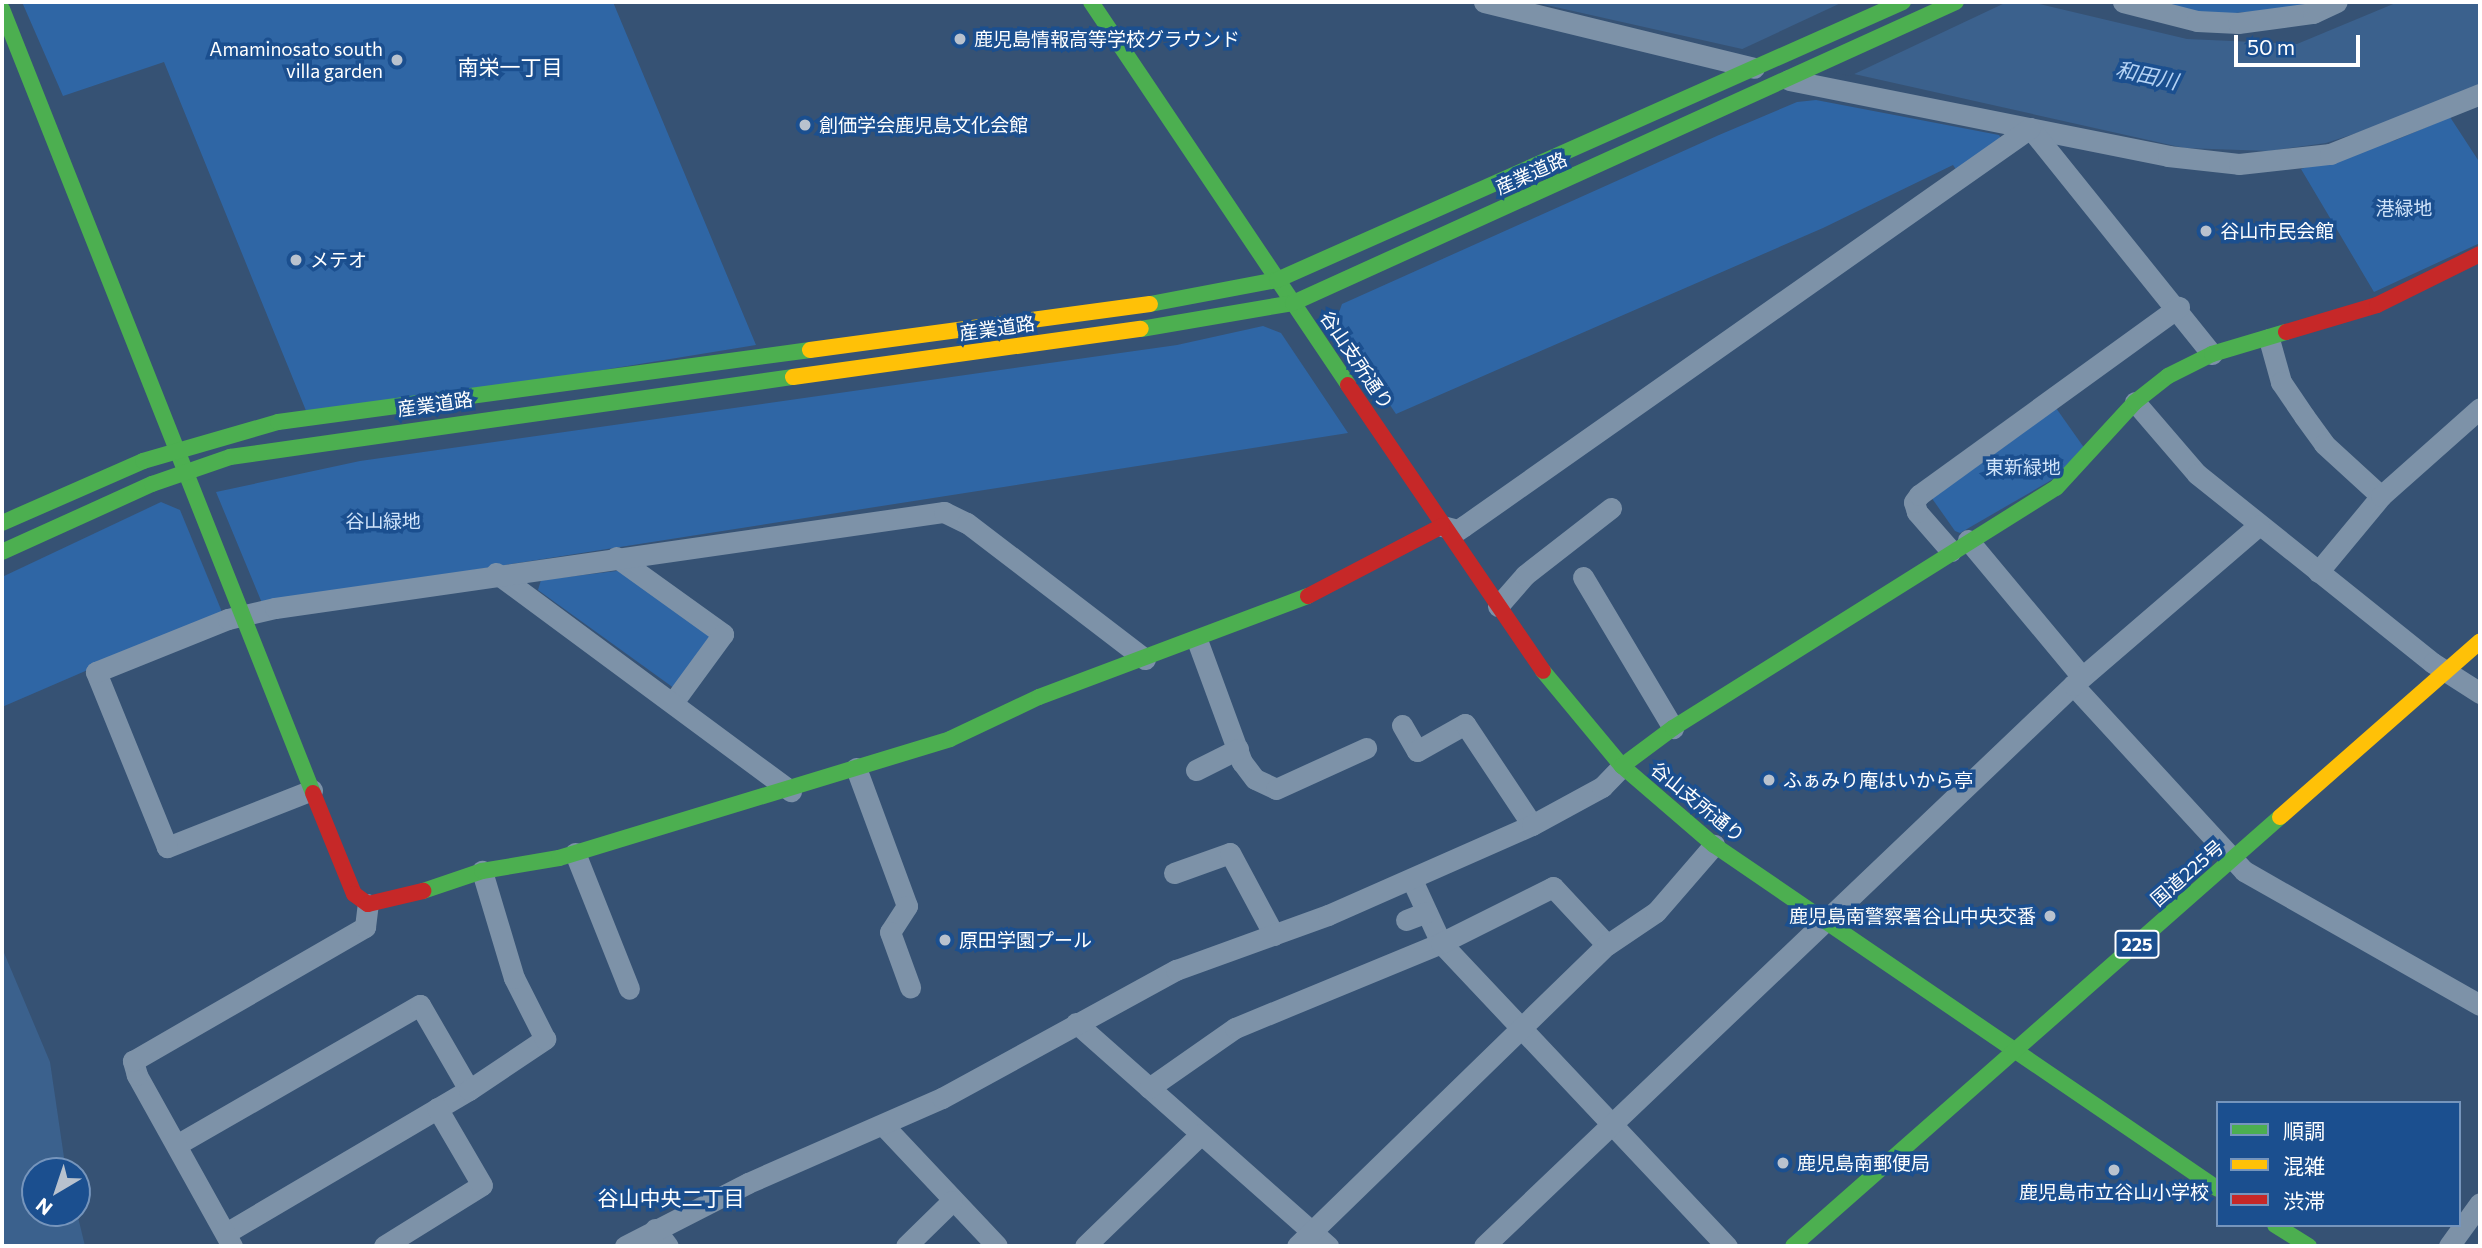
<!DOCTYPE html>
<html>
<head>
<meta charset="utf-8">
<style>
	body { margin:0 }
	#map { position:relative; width:2482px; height:1248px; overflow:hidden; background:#365274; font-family:Commissioner,"Noto Sans JP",sans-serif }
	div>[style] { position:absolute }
	.green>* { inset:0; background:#2f66a5 }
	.water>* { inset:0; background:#3b618d }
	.pier>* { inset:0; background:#365274 }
	.street>* { height:21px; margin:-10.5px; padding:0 10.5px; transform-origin:10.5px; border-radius:10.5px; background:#7d92a8 }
	.fast>* { height:16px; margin:-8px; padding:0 8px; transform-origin:8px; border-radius:8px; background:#4caf50 }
	.slow>* { height:16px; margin:-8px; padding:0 8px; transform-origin:8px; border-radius:8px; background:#ffc107 }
	.jam>* { height:16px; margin:-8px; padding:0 8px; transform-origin:8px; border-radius:8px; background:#c62828 }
	.dots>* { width:19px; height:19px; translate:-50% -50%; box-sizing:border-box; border:4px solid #1b4f8f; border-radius:50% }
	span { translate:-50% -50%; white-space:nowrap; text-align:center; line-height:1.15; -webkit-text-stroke:7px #1b4f8f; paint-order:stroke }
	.shield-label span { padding:2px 5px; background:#1b4f8f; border:2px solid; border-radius:5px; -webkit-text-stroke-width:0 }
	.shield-label { font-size:18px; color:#fff; font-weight:700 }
	.poi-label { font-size:19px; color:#fff }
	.left { translate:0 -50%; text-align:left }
	.right { translate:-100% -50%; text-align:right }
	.street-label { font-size:19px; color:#fff }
	.park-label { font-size:19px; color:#cfe3fa }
	.neighbourhood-label { font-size:21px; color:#fff }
	.water-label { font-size:21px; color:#b5d3f5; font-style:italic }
	.frame { position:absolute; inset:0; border:4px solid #fff; pointer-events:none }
	.legend { position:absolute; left:2216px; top:1101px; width:245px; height:126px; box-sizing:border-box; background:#1b4f8f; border:2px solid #7695bc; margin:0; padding:9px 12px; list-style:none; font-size:21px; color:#fff }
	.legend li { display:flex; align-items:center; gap:14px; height:35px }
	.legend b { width:35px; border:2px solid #7695bc }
	.north { position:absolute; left:21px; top:1157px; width:70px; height:70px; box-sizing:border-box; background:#1b4f8f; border:2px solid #7695bc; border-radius:50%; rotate:219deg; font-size:19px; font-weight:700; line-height:28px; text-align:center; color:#fff }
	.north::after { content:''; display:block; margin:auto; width:24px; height:32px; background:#b9c2ce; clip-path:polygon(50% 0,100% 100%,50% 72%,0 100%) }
	.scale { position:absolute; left:2234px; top:35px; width:126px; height:32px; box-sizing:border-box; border:4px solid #fff; border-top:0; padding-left:9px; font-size:21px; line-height:24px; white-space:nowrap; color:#fff; -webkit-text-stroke:5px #1b4f8f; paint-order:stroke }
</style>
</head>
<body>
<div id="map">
	<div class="green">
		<i style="clip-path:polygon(22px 2px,613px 2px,756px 345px,309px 418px,164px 62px,63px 96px)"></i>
		<i style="clip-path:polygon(2145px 2px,2323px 2px,2311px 7px,2198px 16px)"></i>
		<i style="clip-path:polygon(1816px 100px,1999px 135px,2003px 141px,1957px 171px,1953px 165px,1823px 228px,1396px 414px,1335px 323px,1342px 304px,1719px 135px,1797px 102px)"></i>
		<i style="clip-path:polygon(2450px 117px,2480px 163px,2480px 243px,2374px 292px,2301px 169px,2396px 140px)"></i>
		<i style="clip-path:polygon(1263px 326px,1281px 333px,1348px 433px,262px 603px,216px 492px,360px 461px,1177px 345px)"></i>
		<i style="clip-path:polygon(2056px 408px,2085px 449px,2062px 474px,1960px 533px,1955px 531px,1931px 497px)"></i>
		<i style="clip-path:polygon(161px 502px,180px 510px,222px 612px,2px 707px,2px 577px)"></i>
		<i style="clip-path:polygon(625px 570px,713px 633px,678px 691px,538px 590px,541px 580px)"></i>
	</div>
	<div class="water">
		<i style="clip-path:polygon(1533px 2px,2031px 2px,2187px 39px,2297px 44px,2398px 2px,2480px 2px,2480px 84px,2406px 117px,2326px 143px,2269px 151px,2184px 148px)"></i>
		<i style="clip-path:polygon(2px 948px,50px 1062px,66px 1171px,35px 1171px,35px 1213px,77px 1213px,85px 1246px,2px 1246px)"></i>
	</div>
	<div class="pier">
		<i style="clip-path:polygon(1843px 2px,2007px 2px,1850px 76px,1738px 51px)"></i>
	</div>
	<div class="street">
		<i style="left:1484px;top:2px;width:278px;rotate:13.7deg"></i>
		<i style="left:2123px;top:2px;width:76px;rotate:14.4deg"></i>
		<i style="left:2197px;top:21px;width:41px;rotate:2.8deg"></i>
		<i style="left:2238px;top:23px;width:76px;rotate:-7.6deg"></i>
		<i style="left:2313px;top:13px;width:26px;rotate:-25deg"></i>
		<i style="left:1789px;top:80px;width:387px;rotate:11.3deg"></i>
		<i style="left:2168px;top:156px;width:71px;rotate:6.4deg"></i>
		<i style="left:2239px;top:164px;width:92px;rotate:-6.3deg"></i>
		<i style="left:2330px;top:154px;width:162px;rotate:-21.8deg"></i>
		<i style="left:2030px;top:128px;width:290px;rotate:51.2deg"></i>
		<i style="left:2269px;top:339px;width:45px;rotate:74.4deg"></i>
		<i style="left:2281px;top:382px;width:41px;rotate:55.9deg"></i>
		<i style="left:2304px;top:416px;width:34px;rotate:54deg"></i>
		<i style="left:2324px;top:444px;width:77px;rotate:42.4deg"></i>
		<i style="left:2135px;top:402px;width:95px;rotate:49.3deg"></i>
		<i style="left:2197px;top:474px;width:302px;rotate:38.7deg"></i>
		<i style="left:2433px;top:663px;width:56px;rotate:32.6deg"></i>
		<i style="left:1442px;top:526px;width:16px;rotate:14deg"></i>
		<i style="left:1458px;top:530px;width:7px;rotate:-34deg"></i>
		<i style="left:1464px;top:526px;width:692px;rotate:-35.11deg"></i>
		<i style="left:1968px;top:540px;width:178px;rotate:50.2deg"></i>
		<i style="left:1951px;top:551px;width:52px;rotate:-131.1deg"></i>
		<i style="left:1917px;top:512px;width:10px;rotate:-107deg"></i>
		<i style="left:1914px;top:502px;width:9px;rotate:-54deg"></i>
		<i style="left:1919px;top:495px;width:321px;rotate:-35.9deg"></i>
		<i style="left:616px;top:557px;width:132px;rotate:35.7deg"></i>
		<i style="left:723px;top:634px;width:83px;rotate:126.2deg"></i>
		<i style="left:2318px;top:572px;width:99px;rotate:-50.3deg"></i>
		<i style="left:2381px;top:496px;width:132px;rotate:-41.6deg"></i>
		<i style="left:496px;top:573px;width:367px;rotate:36.5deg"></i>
		<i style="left:1583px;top:577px;width:176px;rotate:59.2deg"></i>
		<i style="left:1498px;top:606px;width:41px;rotate:-48.9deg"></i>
		<i style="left:1525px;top:575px;width:109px;rotate:-37.9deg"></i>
		<i style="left:1197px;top:640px;width:130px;rotate:69.8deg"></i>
		<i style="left:1242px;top:762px;width:21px;rotate:53deg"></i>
		<i style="left:1255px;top:779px;width:23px;rotate:25deg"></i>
		<i style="left:1276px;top:789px;width:99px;rotate:-24.5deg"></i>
		<i style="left:2073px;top:685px;width:253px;rotate:47.4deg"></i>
		<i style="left:2244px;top:871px;width:271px;rotate:29.6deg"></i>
		<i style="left:1402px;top:725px;width:30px;rotate:60deg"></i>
		<i style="left:1417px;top:751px;width:55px;rotate:-29.4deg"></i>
		<i style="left:1465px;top:724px;width:121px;rotate:56.4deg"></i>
		<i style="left:856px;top:768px;width:147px;rotate:69.7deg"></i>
		<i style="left:907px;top:906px;width:31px;rotate:123deg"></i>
		<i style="left:890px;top:932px;width:59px;rotate:70deg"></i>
		<i style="left:1196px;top:770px;width:47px;rotate:-26.6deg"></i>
		<i style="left:312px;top:790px;width:156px;rotate:158.5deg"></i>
		<i style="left:167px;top:847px;width:189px;rotate:-112.1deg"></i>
		<i style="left:96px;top:672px;width:142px;rotate:-21.9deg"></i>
		<i style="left:228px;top:619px;width:48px;rotate:-13.2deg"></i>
		<i style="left:275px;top:608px;width:676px;rotate:-8.17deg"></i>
		<i style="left:944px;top:512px;width:25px;rotate:26deg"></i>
		<i style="left:967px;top:523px;width:224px;rotate:37.4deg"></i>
		<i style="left:575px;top:853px;width:146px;rotate:68.3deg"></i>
		<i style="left:1174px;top:873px;width:59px;rotate:-19.7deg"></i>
		<i style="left:1230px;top:853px;width:93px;rotate:61.8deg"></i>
		<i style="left:1412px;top:880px;width:69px;rotate:65.3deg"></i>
		<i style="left:1441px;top:943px;width:417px;rotate:46.7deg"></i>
		<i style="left:1406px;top:920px;width:22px;rotate:-21deg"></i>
		<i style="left:1076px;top:1023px;width:337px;rotate:41.5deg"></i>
		<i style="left:1149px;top:1088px;width:105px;rotate:-34.9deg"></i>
		<i style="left:1235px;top:1028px;width:223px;rotate:-22.4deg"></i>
		<i style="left:1441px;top:943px;width:125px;rotate:-26.6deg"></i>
		<i style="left:1553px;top:887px;width:79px;rotate:47deg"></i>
		<i style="left:883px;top:1125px;width:166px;rotate:46.7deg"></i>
		<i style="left:178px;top:1144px;width:279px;rotate:-29.9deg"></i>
		<i style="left:420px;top:1005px;width:98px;rotate:60deg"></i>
		<i style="left:655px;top:1229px;width:21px;rotate:53deg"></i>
		<i style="left:226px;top:1233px;width:282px;rotate:-30.5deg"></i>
		<i style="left:469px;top:1090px;width:92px;rotate:-33.9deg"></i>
		<i style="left:545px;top:1039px;width:68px;rotate:-116.9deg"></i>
		<i style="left:514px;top:978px;width:112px;rotate:-106.7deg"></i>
		<i style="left:232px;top:1246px;width:196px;rotate:-119.1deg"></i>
		<i style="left:137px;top:1075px;width:15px;rotate:-106deg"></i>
		<i style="left:133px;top:1061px;width:268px;rotate:-30deg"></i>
		<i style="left:365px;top:927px;width:23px;rotate:-83deg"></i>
		<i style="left:384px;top:1246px;width:115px;rotate:-31.9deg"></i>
		<i style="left:482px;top:1185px;width:89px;rotate:-120.3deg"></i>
		<i style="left:625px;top:1246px;width:138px;rotate:-27.1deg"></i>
		<i style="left:748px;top:1183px;width:212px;rotate:-23.7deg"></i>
		<i style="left:942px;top:1098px;width:267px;rotate:-28.7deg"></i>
		<i style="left:1176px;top:970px;width:162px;rotate:-19.9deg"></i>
		<i style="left:1328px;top:915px;width:223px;rotate:-23.8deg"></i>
		<i style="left:1532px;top:825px;width:80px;rotate:-28.5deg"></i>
		<i style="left:1602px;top:787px;width:29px;rotate:-46deg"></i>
		<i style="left:906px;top:1246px;width:64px;rotate:-44.4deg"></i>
		<i style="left:1085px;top:1246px;width:161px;rotate:-44deg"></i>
		<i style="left:1297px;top:1246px;width:432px;rotate:-44.2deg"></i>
		<i style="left:1607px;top:945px;width:59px;rotate:-34deg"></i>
		<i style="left:1656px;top:912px;width:89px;rotate:-49.1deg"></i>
		<i style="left:1484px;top:1246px;width:813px;rotate:-43.61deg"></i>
		<i style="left:2073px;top:685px;width:245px;rotate:-40.7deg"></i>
		<i style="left:2449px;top:1246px;width:53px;rotate:-54.2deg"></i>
	</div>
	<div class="fast">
		<i style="left:1091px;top:2px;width:461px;rotate:56.1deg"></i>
		<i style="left:2px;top:9px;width:843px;rotate:68.36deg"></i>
		<i style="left:1150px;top:304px;width:129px;rotate:-10.7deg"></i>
		<i style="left:1277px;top:280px;width:685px;rotate:-23.95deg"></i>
		<i style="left:1141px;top:329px;width:154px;rotate:-9.7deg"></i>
		<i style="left:1293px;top:303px;width:728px;rotate:-24.42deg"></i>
		<i style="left:2px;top:523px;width:154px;rotate:-23.7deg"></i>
		<i style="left:143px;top:461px;width:141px;rotate:-16.1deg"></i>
		<i style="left:278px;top:422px;width:537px;rotate:-7.71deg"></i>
		<i style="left:2px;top:552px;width:165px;rotate:-24.4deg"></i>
		<i style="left:152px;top:484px;width:83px;rotate:-19.1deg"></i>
		<i style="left:230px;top:457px;width:569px;rotate:-8.09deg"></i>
		<i style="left:1543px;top:671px;width:124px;rotate:50.3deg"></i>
		<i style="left:1622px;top:766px;width:121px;rotate:40.7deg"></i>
		<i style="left:1714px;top:845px;width:610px;rotate:34.32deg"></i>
		<i style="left:1622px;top:766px;width:64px;rotate:-36.7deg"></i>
		<i style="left:1673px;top:728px;width:452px;rotate:-32.1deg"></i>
		<i style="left:2056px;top:488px;width:117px;rotate:-47.4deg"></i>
		<i style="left:2135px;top:402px;width:42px;rotate:-38.2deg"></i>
		<i style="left:2168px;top:376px;width:49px;rotate:-26.6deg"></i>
		<i style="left:2212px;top:354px;width:77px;rotate:-16.6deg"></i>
		<i style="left:423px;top:891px;width:62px;rotate:-18.7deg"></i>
		<i style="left:482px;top:871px;width:78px;rotate:-9.6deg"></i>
		<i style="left:559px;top:858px;width:409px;rotate:-16.9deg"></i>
		<i style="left:950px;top:739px;width:98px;rotate:-25.3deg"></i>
		<i style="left:1039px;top:697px;width:287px;rotate:-20.6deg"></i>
		<i style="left:2275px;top:1225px;width:40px;rotate:32deg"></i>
		<i style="left:1793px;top:1246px;width:649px;rotate:-41.38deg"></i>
	</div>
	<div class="slow">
		<i style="left:810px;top:350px;width:343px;rotate:-7.7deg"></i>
		<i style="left:793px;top:377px;width:351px;rotate:-7.9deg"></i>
		<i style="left:2280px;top:817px;width:266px;rotate:-41.3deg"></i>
	</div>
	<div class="jam">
		<i style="left:2286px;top:332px;width:95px;rotate:-16.5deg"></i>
		<i style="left:2377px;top:305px;width:115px;rotate:-26.3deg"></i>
		<i style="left:1348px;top:385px;width:346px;rotate:55.7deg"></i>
		<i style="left:1308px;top:596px;width:151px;rotate:-27.6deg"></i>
		<i style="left:313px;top:793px;width:109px;rotate:67.9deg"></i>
		<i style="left:354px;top:894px;width:17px;rotate:36deg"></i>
		<i style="left:368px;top:904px;width:57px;rotate:-13.3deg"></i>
	</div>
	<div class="dots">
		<i style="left:960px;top:39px;background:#b9c2ce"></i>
		<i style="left:397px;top:60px;background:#b9c2ce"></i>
		<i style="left:805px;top:125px;background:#b9c2ce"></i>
		<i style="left:2206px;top:231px;background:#b9c2ce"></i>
		<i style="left:296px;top:260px;background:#b9c2ce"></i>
		<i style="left:1769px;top:780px;background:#b9c2ce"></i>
		<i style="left:2050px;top:916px;background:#b9c2ce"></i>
		<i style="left:945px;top:940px;background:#b9c2ce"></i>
		<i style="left:1783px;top:1163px;background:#b9c2ce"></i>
		<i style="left:2114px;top:1170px;background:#b9c2ce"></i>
	</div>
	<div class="shield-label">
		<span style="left:2137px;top:944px">225</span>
	</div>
	<div class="poi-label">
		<span class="left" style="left:974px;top:39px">鹿児島情報高等学校グラウンド</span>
		<span class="right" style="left:383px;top:60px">Amaminosato south<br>villa garden</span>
		<span class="left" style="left:819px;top:125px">創価学会鹿児島文化会館</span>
		<span class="left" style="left:2220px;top:231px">谷山市民会館</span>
		<span class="left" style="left:310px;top:260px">メテオ</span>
		<span class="left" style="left:1783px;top:780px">ふぁみり庵はいから亭</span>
		<span class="right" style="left:2036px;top:916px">鹿児島南警察署谷山中央交番</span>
		<span class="left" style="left:959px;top:940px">原田学園プール</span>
		<span class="left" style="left:1797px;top:1163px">鹿児島南郵便局</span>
		<span style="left:2114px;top:1192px">鹿児島市立谷山小学校</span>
	</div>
	<div class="street-label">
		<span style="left:1531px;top:173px;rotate:-24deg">産業道路</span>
		<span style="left:997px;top:328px;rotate:-8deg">産業道路</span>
		<span style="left:1357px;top:360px;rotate:56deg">谷山支所通り</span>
		<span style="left:435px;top:404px;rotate:-8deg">産業道路</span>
		<span style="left:1698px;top:802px;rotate:39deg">谷山支所通り</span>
		<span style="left:2187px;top:873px;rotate:-41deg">国道225号</span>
	</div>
	<div class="park-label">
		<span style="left:2404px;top:208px">港緑地</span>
		<span style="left:2023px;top:467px">東新緑地</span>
		<span style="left:383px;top:521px">谷山緑地</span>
	</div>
	<div class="neighbourhood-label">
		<span style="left:510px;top:67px">南栄一丁目</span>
		<span style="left:671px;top:1198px">谷山中央二丁目</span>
	</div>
	<div class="water-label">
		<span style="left:2147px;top:75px;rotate:12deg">和田川</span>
	</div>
	<div class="frame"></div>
	<ul class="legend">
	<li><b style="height:9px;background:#4caf50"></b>順調</li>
	<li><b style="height:9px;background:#ffc107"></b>混雑</li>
	<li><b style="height:9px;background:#c62828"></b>渋滞</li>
	</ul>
	<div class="north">N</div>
	<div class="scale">50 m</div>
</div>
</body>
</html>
